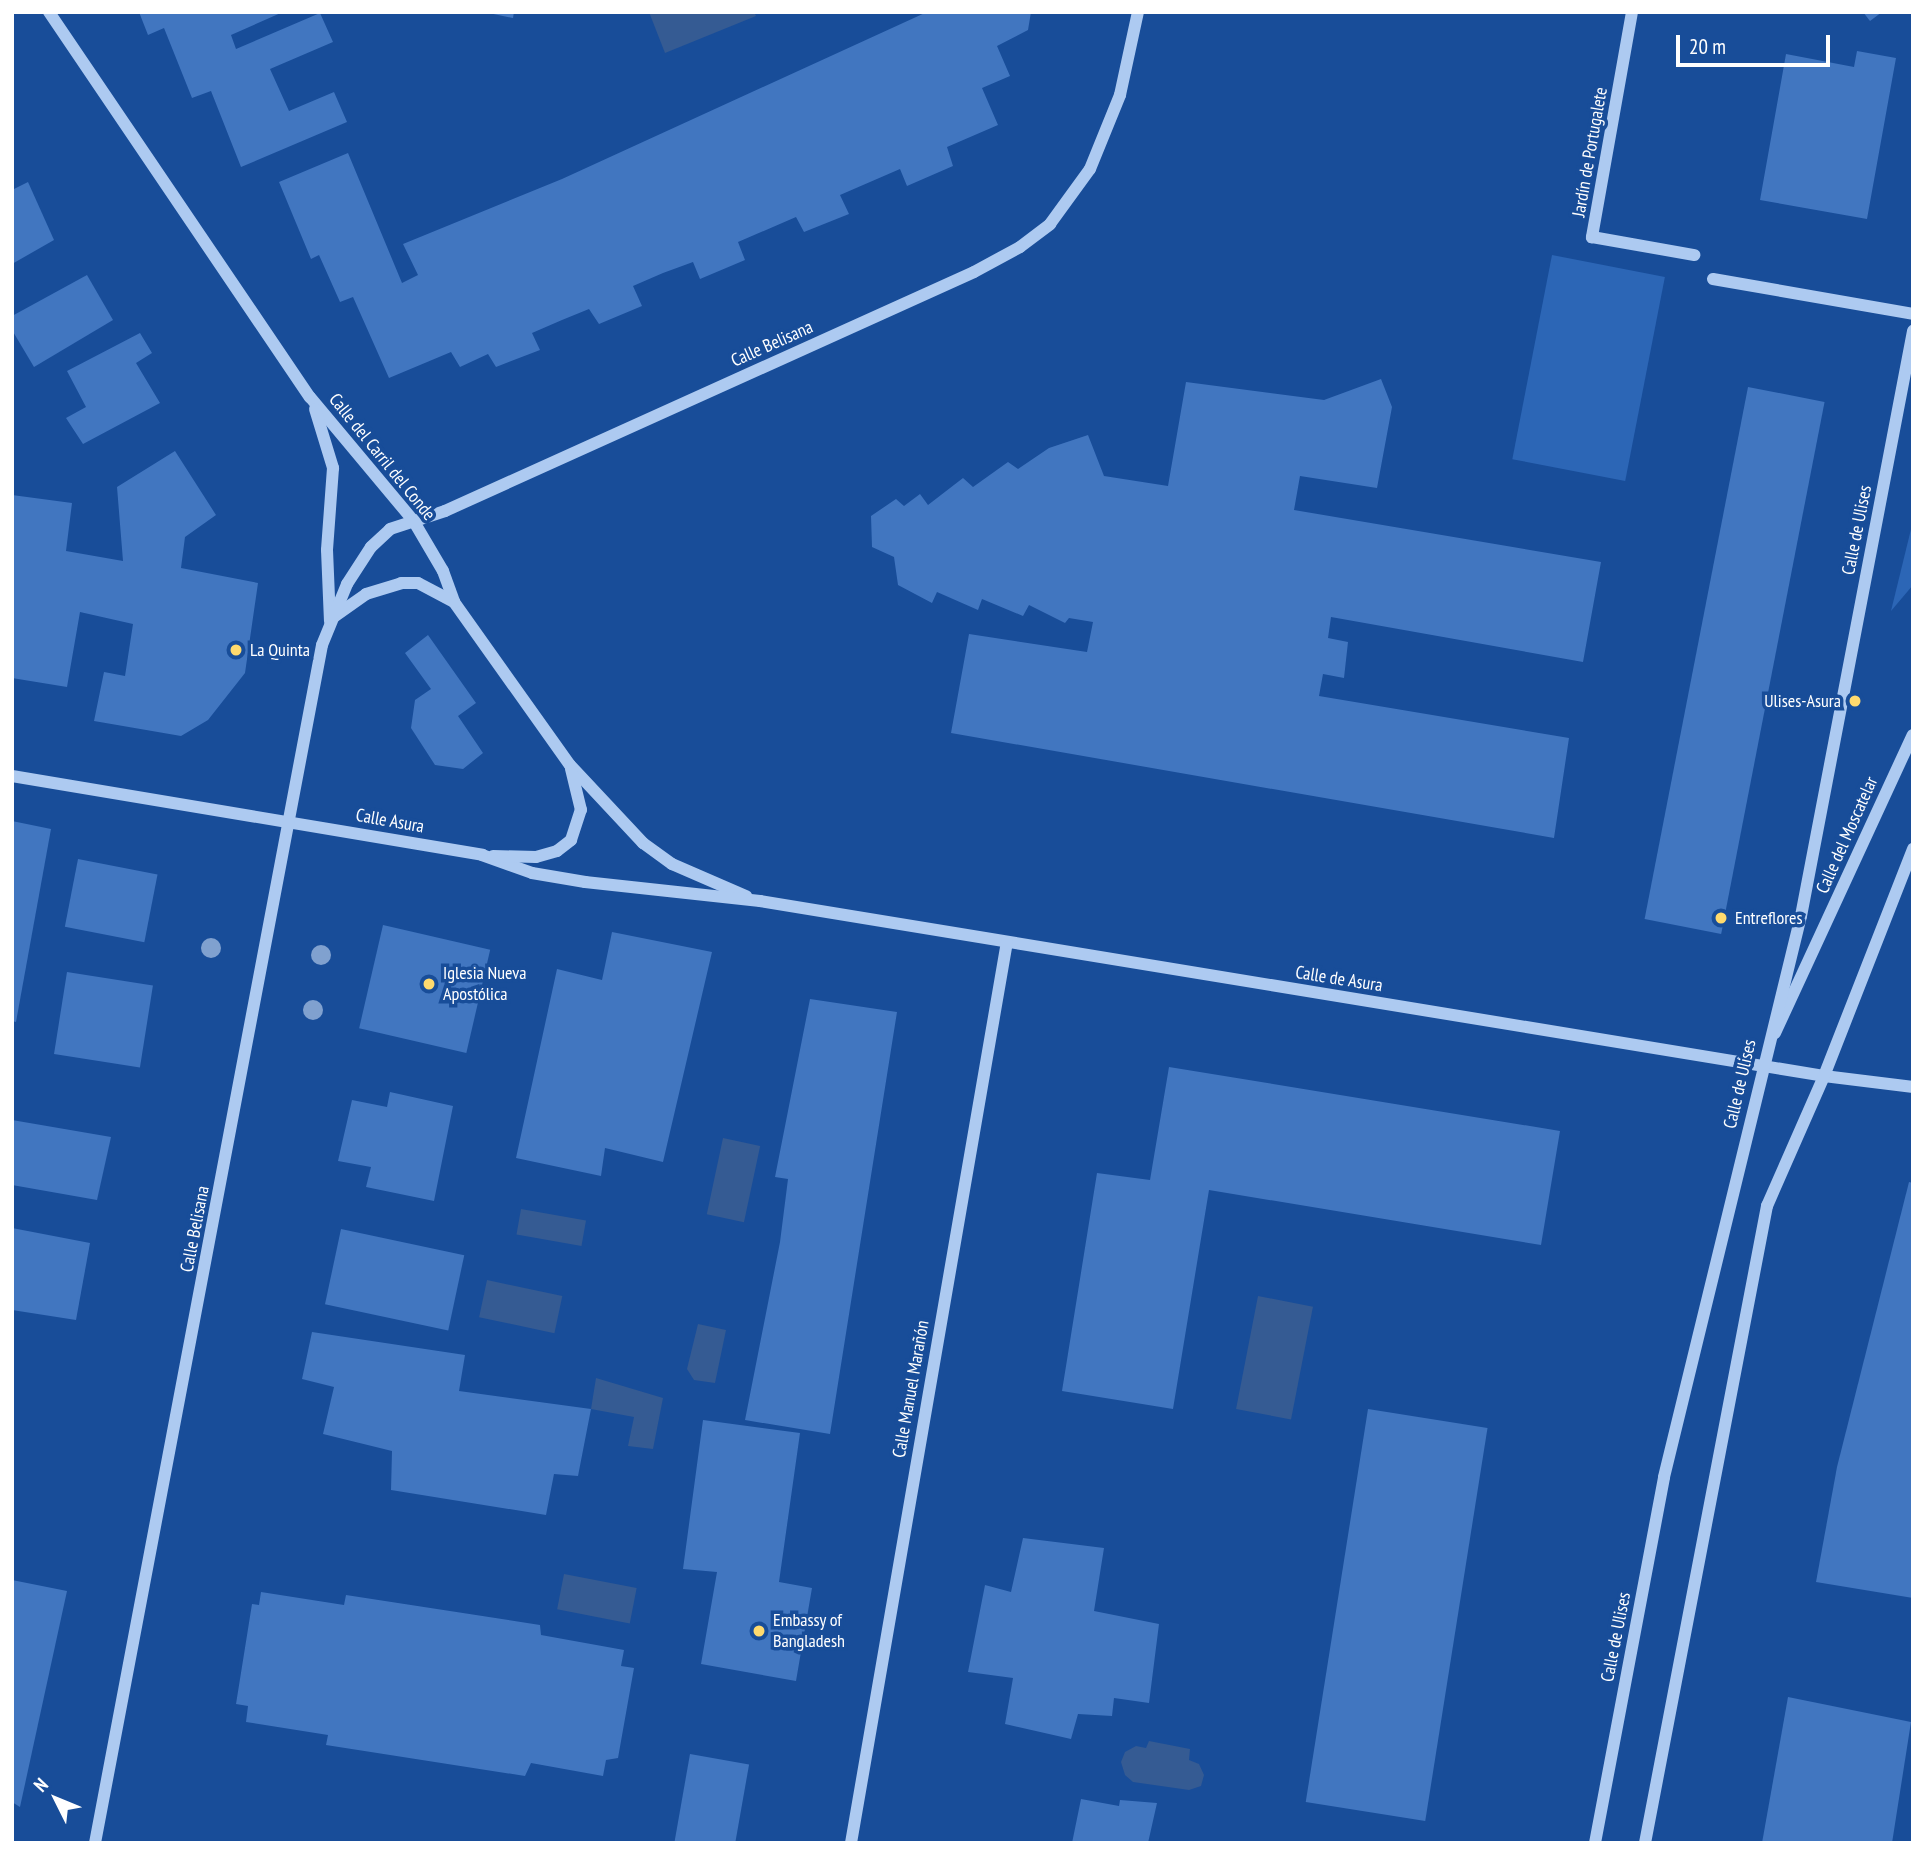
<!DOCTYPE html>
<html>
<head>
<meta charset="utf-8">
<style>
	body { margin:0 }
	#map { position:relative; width:1925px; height:1855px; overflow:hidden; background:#184d99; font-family:"PT Sans Narrow",sans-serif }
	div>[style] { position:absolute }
	.green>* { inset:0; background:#2c66b6; transform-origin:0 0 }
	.water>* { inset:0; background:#355b93; transform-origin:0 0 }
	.building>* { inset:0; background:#4176c0; transform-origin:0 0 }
	.minor>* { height:12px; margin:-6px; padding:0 6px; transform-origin:6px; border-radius:6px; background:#adcaf1 }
	.trees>* { width:20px; height:20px; margin:-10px; border-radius:50%; background:#80a1cf }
	.dots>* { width:19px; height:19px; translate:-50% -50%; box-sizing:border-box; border:4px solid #184d99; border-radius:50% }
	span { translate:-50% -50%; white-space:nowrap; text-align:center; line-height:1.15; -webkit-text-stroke:7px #184d99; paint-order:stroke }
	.street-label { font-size:18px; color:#fff }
	.poi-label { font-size:18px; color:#fff }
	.left { translate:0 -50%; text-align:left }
	.right { translate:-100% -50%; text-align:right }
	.frame { position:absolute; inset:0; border:14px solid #fff; pointer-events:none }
	.north { position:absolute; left:21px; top:1764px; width:70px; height:70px; -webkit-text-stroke:5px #184d99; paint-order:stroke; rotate:313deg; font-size:19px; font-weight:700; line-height:28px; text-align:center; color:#fff }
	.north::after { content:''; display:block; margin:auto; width:24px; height:32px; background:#fff; clip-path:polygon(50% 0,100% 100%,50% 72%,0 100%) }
	.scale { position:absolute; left:1676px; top:35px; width:154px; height:32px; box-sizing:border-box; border:4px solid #fff; border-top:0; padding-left:9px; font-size:21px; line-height:24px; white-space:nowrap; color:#fff; -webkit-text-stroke:5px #184d99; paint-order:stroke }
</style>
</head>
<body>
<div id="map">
	<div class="green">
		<i style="left:1552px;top:255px;width:115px;height:208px;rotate:11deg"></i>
		<i style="clip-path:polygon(1913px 521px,1913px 585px,1891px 611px)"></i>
	</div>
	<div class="water">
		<i style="clip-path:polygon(649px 12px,754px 12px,756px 16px,665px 53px)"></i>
		<i style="left:723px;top:1138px;width:38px;height:78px;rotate:12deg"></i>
		<i style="left:521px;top:1209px;width:66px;height:26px;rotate:10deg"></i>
		<i style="left:487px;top:1280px;width:77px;height:38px;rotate:12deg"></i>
		<i style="left:1258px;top:1296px;width:56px;height:115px;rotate:11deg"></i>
		<i style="clip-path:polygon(698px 1324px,726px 1330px,715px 1383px,694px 1380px,687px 1369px)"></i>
		<i style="clip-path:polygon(596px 1378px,663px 1398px,653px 1449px,628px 1446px,634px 1417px,591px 1409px)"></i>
		<i style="left:564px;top:1574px;width:74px;height:36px;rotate:11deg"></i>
		<i style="clip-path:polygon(1149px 1741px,1190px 1749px,1189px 1760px,1199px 1764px,1204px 1775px,1201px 1786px,1189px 1790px,1133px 1782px,1125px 1775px,1121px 1762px,1125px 1752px,1136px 1746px,1146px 1748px)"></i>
	</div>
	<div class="building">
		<i style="clip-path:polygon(139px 12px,283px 12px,231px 35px,236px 49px,320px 13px,333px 42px,270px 69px,289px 111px,334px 92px,347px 122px,241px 167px,211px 91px,192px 98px,164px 28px,148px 35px)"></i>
		<i style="clip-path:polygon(484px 12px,514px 12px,513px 18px)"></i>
		<i style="clip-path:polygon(927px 12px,1031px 12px,1028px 30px,997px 46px,1010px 76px,982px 88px,998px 125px,947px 147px,953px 166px,907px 186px,900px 169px,840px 195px,849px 214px,804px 232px,796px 217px,738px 242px,745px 260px,700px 279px,693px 262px,663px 273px,633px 286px,642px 306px,599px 324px,589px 309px,562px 320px,532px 333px,540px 350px,496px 367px,488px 354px,460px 367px,451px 352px,389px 378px,353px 297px,340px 302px,319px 255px,311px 259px,279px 182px,348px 153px,402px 283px,418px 275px,403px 244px,562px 179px)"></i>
		<i style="clip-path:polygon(1863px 12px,1882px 12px,1870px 21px)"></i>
		<i style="clip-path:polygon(1857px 51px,1896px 58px,1867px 219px,1760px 200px,1786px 54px,1854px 67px)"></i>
		<i style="clip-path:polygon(28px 182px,54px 240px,12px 264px,12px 190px)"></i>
		<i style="clip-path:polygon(87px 275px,113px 320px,34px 367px,12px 330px,12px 316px)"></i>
		<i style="clip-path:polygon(140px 333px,152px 353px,136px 363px,160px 403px,83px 444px,66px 418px,86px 407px,67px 371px)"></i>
		<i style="clip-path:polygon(1381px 379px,1392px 407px,1377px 488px,1300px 476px,1294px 510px,1601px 562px,1583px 662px,1331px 617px,1328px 638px,1348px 642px,1344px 678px,1323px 674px,1319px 696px,1569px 738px,1554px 838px,951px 733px,969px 634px,1087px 652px,1093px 622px,1069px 618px,1065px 623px,1029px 605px,1023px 616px,982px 599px,978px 610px,937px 592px,932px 603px,898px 585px,894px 557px,872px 547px,871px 516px,896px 499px,904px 506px,920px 494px,928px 505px,963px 478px,973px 487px,1008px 462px,1018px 469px,1049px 448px,1088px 435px,1104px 476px,1168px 486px,1186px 382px,1324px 400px)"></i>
		<i style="left:1748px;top:387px;width:78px;height:542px;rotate:11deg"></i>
		<i style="clip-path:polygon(175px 451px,216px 515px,185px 537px,181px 568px,258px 583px,245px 673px,208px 720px,181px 736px,94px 721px,104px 672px,125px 676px,133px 624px,80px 612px,67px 687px,12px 678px,12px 495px,72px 503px,66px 551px,123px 561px,117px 487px)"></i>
		<i style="clip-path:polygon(428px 635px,476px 703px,458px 716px,483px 753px,463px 769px,435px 765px,411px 728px,415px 700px,431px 689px,405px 653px)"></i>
		<i style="clip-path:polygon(12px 821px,51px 829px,16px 1022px,12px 1021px)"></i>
		<i style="left:78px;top:859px;width:81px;height:69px;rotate:11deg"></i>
		<i style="left:383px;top:925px;width:110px;height:106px;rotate:13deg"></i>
		<i style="clip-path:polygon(612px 932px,712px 952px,663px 1162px,605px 1148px,601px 1176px,516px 1158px,557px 969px,602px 980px)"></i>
		<i style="left:67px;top:972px;width:87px;height:83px;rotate:9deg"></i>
		<i style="clip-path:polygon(810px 999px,897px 1012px,830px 1434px,745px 1420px,780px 1242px,788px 1179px,775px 1177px)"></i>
		<i style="clip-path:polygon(1169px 1067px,1560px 1131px,1541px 1245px,1209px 1190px,1173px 1409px,1062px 1391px,1097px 1173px,1150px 1180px)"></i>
		<i style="clip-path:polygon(390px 1092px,453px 1106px,434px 1201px,366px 1187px,371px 1167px,338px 1161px,352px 1100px,387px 1107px)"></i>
		<i style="clip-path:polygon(12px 1120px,111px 1137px,97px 1200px,12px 1185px)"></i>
		<i style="clip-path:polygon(1909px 1182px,1913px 1183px,1913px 1598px,1816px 1582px,1837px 1467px)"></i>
		<i style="clip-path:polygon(12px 1228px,90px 1243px,76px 1320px,12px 1310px)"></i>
		<i style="left:341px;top:1229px;width:126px;height:77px;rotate:12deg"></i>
		<i style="clip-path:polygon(312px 1332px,465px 1355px,459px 1391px,591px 1409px,578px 1476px,554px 1474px,546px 1515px,391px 1490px,392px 1451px,323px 1434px,334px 1387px,302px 1379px)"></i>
		<i style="left:1368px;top:1409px;width:121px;height:398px;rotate:9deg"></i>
		<i style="clip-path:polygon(703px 1420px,800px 1433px,779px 1582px,812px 1588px,796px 1681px,701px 1664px,717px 1572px,683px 1569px)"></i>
		<i style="clip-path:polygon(1023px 1538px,1104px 1548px,1094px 1611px,1159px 1624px,1149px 1703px,1114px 1698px,1112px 1716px,1078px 1714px,1071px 1739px,1005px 1724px,1013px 1678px,968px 1672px,985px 1585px,1011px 1592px)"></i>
		<i style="clip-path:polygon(12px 1580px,67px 1591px,20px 1807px,12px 1802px)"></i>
		<i style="clip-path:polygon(261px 1592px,344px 1605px,346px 1595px,540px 1625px,541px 1635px,624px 1650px,621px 1666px,634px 1668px,618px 1758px,606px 1760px,603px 1776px,531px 1763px,525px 1776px,326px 1745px,328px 1735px,246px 1722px,248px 1706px,236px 1704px,252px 1604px,259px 1605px)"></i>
		<i style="clip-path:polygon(1788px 1697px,1911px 1722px,1892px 1843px,1762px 1843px)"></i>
		<i style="left:690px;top:1754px;width:60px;height:90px;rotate:10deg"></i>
		<i style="clip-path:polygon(1081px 1799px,1119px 1806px,1120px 1800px,1157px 1803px,1148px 1843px,1072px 1843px)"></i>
	</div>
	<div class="minor">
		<i style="left:49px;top:12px;width:465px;rotate:55.9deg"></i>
		<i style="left:310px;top:397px;width:160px;rotate:50.1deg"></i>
		<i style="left:413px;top:520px;width:59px;rotate:59.5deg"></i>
		<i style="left:443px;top:571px;width:33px;rotate:70deg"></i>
		<i style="left:454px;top:602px;width:200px;rotate:54.6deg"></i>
		<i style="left:570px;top:765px;width:107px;rotate:46.9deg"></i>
		<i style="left:643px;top:843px;width:36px;rotate:36deg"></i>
		<i style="left:672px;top:864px;width:81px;rotate:23.4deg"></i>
		<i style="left:1632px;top:12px;width:229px;rotate:100.1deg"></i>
		<i style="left:1592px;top:237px;width:104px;rotate:10deg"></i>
		<i style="left:1713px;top:279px;width:203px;rotate:9.9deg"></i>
		<i style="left:315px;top:409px;width:62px;rotate:73deg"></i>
		<i style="left:333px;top:468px;width:82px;rotate:94.2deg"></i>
		<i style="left:327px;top:550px;width:71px;rotate:87.6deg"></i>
		<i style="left:335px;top:616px;width:38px;rotate:-35deg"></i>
		<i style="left:366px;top:594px;width:37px;rotate:-17deg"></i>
		<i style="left:401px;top:583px;width:17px"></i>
		<i style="left:418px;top:583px;width:41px;rotate:27.8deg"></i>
		<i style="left:12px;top:776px;width:477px;rotate:9.5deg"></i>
		<i style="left:482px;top:855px;width:53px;rotate:19.8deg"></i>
		<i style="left:532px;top:873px;width:54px;rotate:9.6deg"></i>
		<i style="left:585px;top:882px;width:176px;rotate:6.2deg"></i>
		<i style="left:760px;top:901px;width:1078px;rotate:9.34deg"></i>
		<i style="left:1824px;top:1076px;width:90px;rotate:7deg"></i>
		<i style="left:493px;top:856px;width:43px;rotate:1.3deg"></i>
		<i style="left:536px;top:857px;width:22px;rotate:-16deg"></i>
		<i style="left:557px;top:851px;width:18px;rotate:-38deg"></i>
		<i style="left:571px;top:840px;width:32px;rotate:-72deg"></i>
		<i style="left:581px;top:810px;width:42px;rotate:-103.7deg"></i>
		<i style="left:1775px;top:1033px;width:328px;rotate:-65.2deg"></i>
		<i style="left:95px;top:1843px;width:1219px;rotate:-79.27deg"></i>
		<i style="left:322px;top:645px;width:66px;rotate:-67.7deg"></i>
		<i style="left:347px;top:584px;width:44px;rotate:-57deg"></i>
		<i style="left:371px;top:547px;width:26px;rotate:-43deg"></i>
		<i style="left:390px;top:529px;width:58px;rotate:-18.1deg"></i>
		<i style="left:445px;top:511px;width:580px;rotate:-24.31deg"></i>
		<i style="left:974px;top:272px;width:52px;rotate:-28.5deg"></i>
		<i style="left:1020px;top:247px;width:38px;rotate:-37deg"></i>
		<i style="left:1050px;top:224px;width:68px;rotate:-54deg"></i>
		<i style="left:1090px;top:169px;width:80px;rotate:-67.9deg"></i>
		<i style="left:1120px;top:95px;width:85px;rotate:-77.8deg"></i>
		<i style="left:851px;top:1843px;width:914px;rotate:-80.18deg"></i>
		<i style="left:1595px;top:1843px;width:372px;rotate:-79.3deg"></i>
		<i style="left:1664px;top:1477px;width:577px;rotate:-76.28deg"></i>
		<i style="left:1801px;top:916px;width:596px;rotate:-79.16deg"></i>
		<i style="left:1645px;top:1843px;width:649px;rotate:-79.16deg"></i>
		<i style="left:1767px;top:1206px;width:142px;rotate:-66.3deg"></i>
		<i style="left:1824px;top:1076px;width:244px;rotate:-68.6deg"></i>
	</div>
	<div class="trees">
		<i style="left:211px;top:948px"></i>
		<i style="left:321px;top:955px"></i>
		<i style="left:313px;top:1010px"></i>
	</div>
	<div class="dots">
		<i style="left:236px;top:650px;background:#ffda6e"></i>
		<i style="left:1855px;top:701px;background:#ffda6e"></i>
		<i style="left:1721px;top:918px;background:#ffda6e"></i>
		<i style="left:429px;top:984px;background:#ffda6e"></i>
		<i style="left:759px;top:1631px;background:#ffda6e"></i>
	</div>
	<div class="street-label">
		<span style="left:1590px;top:152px;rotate:-80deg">Jardín de Portugalete</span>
		<span style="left:772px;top:344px;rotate:-24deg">Calle Belisana</span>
		<span style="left:382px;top:457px;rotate:51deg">Calle del Carril del Conde</span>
		<span style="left:1857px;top:530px;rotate:-79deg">Calle de Ulises</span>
		<span style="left:390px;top:821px;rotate:10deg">Calle Asura</span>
		<span style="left:1847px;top:835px;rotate:-66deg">Calle del Moscatelar</span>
		<span style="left:1339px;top:979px;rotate:9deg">Calle de Asura</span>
		<span style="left:1740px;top:1084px;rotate:-77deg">Calle de Ulises</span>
		<span style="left:195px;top:1229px;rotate:-79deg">Calle Belisana</span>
		<span style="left:911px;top:1389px;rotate:-80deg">Calle Manuel Marañón</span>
		<span style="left:1616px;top:1637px;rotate:-79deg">Calle de Ulises</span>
	</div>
	<div class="poi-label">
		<span class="left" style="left:250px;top:650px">La Quinta</span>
		<span class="right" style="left:1841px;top:701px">Ulises-Asura</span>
		<span class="left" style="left:1735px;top:918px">Entreflores</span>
		<span class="left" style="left:443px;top:984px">Iglesia Nueva<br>Apostólica</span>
		<span class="left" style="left:773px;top:1631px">Embassy of<br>Bangladesh</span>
	</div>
	<div class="frame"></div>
	<div class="north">N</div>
	<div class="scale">20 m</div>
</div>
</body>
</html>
